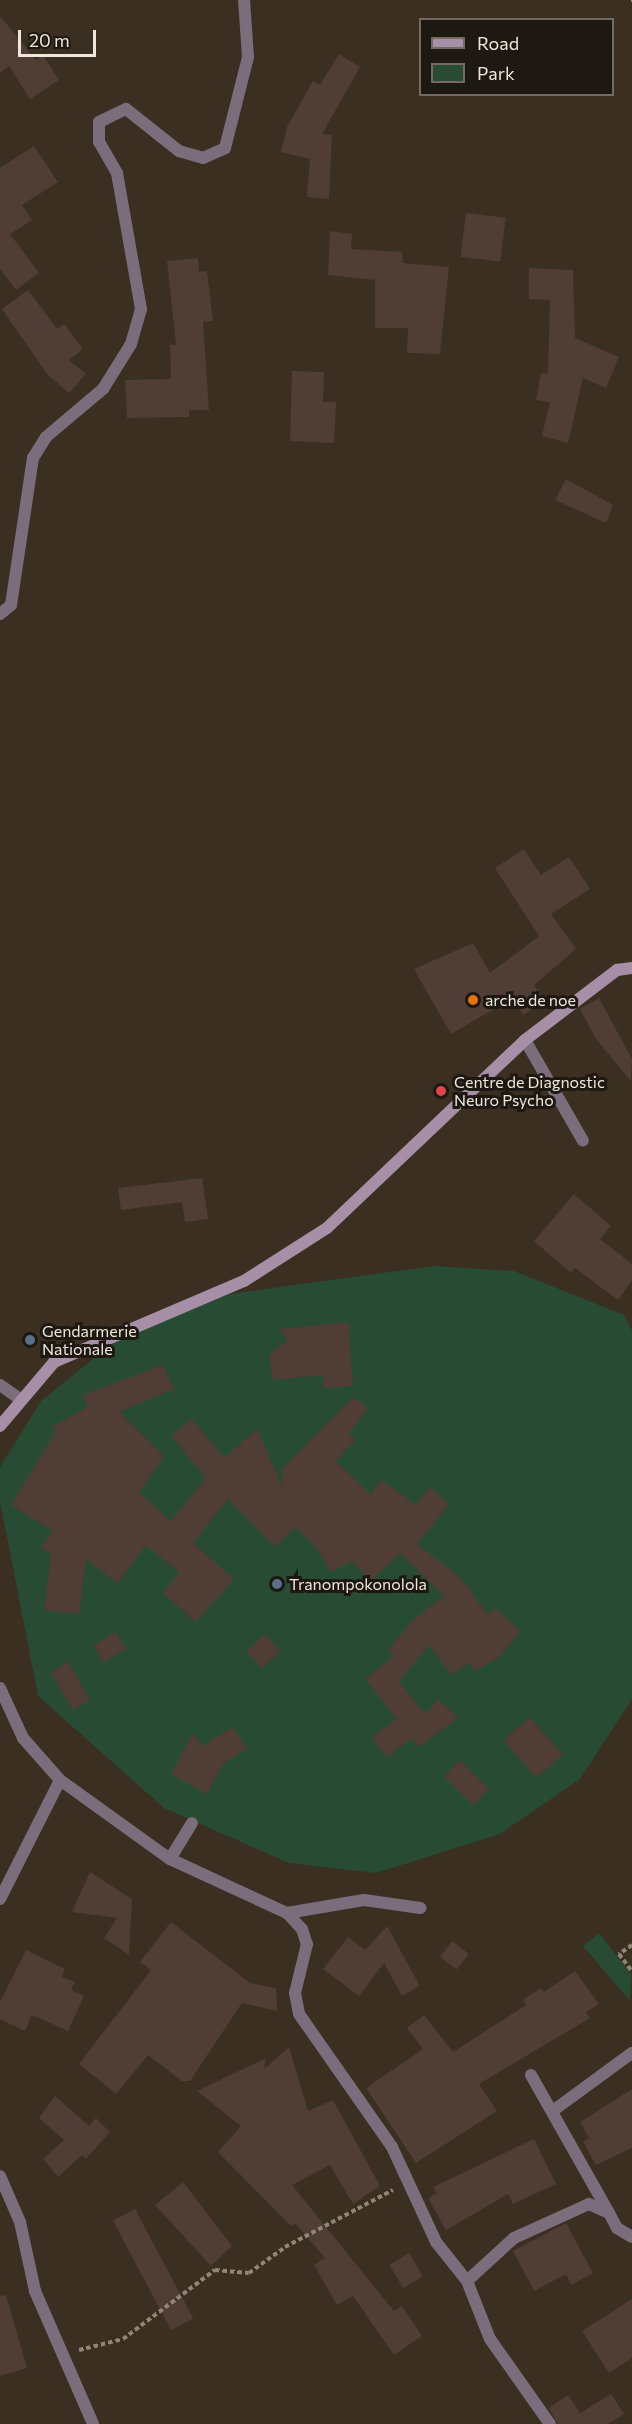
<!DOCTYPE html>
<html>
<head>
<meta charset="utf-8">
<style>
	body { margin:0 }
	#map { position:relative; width:632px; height:2424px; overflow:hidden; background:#3a2f20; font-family:Commissioner,sans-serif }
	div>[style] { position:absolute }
	.green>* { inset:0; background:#284b33 }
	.building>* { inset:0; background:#503d36; transform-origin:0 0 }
	.path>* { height:4px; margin-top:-2px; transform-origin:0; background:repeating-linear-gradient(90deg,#8f8579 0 4.5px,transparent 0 7.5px) }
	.lane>* { height:12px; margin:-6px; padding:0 6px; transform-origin:6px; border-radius:6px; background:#7c6d7c }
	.street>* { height:12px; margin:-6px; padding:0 6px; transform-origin:6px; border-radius:6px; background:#7c6d7c }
	.secondary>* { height:12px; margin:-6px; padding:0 6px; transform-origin:6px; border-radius:6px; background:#a78fa7 }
	.dots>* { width:16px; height:16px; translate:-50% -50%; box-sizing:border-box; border:3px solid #1d1811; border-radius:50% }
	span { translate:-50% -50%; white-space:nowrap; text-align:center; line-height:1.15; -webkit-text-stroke:6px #1d1811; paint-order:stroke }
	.poi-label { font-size:16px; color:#efe7de }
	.left { translate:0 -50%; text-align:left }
	.legend { position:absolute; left:419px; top:18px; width:195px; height:78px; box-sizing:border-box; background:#1d1811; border:2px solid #716b63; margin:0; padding:8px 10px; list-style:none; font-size:18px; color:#efe7de }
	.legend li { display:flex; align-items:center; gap:12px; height:30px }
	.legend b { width:30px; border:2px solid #716b63 }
	.scale { position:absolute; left:18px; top:30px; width:78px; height:27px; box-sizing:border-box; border:3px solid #efe7de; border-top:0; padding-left:8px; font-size:18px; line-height:21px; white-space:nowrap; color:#efe7de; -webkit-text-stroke:4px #1d1811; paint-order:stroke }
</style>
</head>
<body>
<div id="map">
	<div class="green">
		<i style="clip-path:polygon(434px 1266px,514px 1271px,624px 1315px,632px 1331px,632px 1699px,580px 1779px,500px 1834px,376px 1873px,289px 1863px,164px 1808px,38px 1696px,0 1501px,0 1467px,41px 1401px,119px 1338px,229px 1294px)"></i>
		<i style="clip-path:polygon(599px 1933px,631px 1974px,630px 2001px,583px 1946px)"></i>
	</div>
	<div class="building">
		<i style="clip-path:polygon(0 16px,36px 60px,43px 55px,59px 80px,30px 99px,9px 66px,0 73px)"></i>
		<i style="clip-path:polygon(339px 54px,360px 67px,322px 134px,332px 135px,329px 199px,307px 197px,310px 159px,281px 152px,287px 127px,313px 81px,320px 85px)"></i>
		<i style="clip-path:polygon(34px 146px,58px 182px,22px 205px,32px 220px,10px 234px,39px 273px,16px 290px,0 269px,0 168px)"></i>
		<i style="left:466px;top:213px;width:40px;height:44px;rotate:7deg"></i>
		<i style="clip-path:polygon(330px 231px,352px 234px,351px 249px,402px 252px,403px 263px,449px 267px,440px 354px,407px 353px,408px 328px,375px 328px,375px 280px,328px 275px)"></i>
		<i style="clip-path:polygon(198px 258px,199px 272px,207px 271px,213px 321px,203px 322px,209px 410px,189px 410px,189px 417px,127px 418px,125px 380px,171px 379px,170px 345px,176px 345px,167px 261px)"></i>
		<i style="clip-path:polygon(529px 268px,573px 270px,575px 338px,619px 357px,606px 388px,583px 378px,568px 443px,542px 436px,550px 402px,536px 400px,541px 373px,548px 374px,550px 300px,529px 299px)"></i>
		<i style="clip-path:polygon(28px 290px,57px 329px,64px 324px,83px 349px,69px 360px,86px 374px,69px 393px,47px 374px,2px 309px)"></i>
		<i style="clip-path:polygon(292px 371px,324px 372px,323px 402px,336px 402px,334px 443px,290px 441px)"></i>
		<i style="clip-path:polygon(566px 479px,613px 505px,606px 523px,555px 500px)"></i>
		<i style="clip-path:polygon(524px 849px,541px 875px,569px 857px,590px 889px,551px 914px,576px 949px,534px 985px,544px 1001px,523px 1015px,513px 998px,451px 1034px,414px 969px,473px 943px,490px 973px,539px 936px,495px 868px)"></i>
		<i style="clip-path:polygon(599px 998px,632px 1059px,631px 1081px,596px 1039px,580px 1009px)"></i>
		<i style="clip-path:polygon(202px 1178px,208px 1219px,185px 1222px,182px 1202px,121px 1210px,118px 1188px)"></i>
		<i style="clip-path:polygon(574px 1194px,611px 1226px,600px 1239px,632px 1264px,632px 1280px,618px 1300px,575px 1268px,571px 1273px,534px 1241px)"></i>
		<i style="clip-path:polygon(348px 1322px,353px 1386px,324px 1388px,323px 1375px,272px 1380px,269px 1355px,287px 1340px,280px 1329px)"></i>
		<i style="clip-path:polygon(163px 1365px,174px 1389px,119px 1412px,164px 1456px,139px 1493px,171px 1521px,206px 1478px,171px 1436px,192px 1419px,224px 1458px,257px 1429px,283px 1488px,281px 1470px,353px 1397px,368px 1408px,349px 1433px,356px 1440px,335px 1461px,371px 1494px,381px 1480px,416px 1505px,430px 1487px,449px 1504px,417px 1544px,461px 1578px,488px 1615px,494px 1608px,521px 1631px,499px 1657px,475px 1671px,469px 1663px,451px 1675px,429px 1645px,399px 1682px,425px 1714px,438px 1699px,458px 1718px,419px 1747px,412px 1739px,386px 1757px,372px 1737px,397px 1719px,365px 1679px,394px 1656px,388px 1650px,412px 1621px,444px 1596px,400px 1553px,371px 1581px,352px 1561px,331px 1572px,316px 1547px,295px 1527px,275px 1547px,228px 1499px,193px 1543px,234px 1579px,196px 1622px,163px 1593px,179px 1572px,146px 1545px,118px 1583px,86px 1559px,79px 1614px,44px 1610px,51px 1554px,41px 1547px,53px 1531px,11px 1505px,56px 1431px,53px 1426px,88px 1407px,83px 1395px)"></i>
		<i style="left:116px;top:1632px;width:20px;height:26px;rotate:60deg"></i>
		<i style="left:265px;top:1634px;width:23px;height:26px;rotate:47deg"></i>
		<i style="left:68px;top:1662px;width:44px;height:20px;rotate:60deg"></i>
		<i style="left:530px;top:1717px;width:50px;height:35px;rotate:49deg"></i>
		<i style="clip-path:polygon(232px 1727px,247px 1748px,223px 1764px,207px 1794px,171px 1774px,193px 1733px,203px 1746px)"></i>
		<i style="left:460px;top:1760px;width:41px;height:23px;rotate:45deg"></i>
		<i style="clip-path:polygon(90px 1872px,132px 1899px,129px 1955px,104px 1938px,117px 1918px,72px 1912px)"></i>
		<i style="clip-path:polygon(171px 1922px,250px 1983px,276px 1988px,277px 2011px,242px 2003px,190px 2081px,182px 2081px,148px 2055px,116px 2094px,79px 2064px,151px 1970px,140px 1962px)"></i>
		<i style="clip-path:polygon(387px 1926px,420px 1986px,402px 1996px,384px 1963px,359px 1996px,323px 1969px,348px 1937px,365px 1950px)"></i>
		<i style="left:452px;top:1941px;width:21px;height:20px;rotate:37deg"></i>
		<i style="clip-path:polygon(26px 1950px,65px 1969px,62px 1977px,75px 1982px,71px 1990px,84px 1996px,68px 2031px,32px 2015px,25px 2031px,0 2019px,0 2002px)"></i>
		<i style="clip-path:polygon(575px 1971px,599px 2004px,586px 2012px,590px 2018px,479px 2084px,497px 2111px,416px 2163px,366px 2088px,423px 2049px,407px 2028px,424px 2015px,453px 2052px,526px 2005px,523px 2000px,541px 1988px,544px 1992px)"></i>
		<i style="clip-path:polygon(289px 2047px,308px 2111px,333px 2100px,380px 2186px,353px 2204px,330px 2165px,292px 2185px,394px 2311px,402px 2306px,422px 2336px,394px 2355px,353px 2296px,337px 2305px,314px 2265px,325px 2258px,295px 2223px,291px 2226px,218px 2152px,241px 2126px,197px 2091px,266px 2058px,264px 2069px)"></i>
		<i style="clip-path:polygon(632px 2089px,632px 2148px,596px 2165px,583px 2142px,589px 2138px,580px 2122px)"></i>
		<i style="clip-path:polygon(55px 2096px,89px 2126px,96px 2118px,110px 2132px,86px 2159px,82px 2155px,58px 2177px,43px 2159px,64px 2140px,39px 2118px)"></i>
		<i style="clip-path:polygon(534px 2139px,556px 2184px,513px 2204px,508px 2194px,446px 2230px,428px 2198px,437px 2193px,433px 2187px)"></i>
		<i style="clip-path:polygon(183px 2182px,232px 2246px,211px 2266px,155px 2205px)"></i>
		<i style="left:135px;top:2209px;width:124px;height:25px;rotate:62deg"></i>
		<i style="clip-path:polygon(566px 2223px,593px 2273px,571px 2285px,566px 2274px,534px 2291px,513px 2251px)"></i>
		<i style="left:409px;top:2253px;width:27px;height:23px;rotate:59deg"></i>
		<i style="clip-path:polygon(6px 2295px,27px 2368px,0 2376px,0 2296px)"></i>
		<i style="clip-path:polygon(632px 2299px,632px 2358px,609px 2373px,582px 2331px)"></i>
		<i style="clip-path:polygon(611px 2394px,624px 2414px,608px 2424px,558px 2424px,549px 2408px,568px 2395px,580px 2413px,574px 2417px)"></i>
	</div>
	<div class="path">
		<i style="left:631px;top:0;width:1px"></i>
		<i style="left:632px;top:1945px;width:16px;rotate:145deg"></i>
		<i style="left:619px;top:1954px;width:21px;rotate:53deg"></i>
		<i style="left:79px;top:2350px;width:45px;rotate:-14deg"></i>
		<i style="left:123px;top:2339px;width:115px;rotate:-36.9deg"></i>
		<i style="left:215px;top:2270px;width:34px;rotate:5deg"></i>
		<i style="left:249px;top:2273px;width:44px;rotate:-35.8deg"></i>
		<i style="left:285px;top:2247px;width:122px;rotate:-27.8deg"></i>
	</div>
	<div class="lane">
		<i style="left:0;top:614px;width:14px;rotate:-39deg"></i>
		<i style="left:11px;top:605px;width:149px;rotate:-81.5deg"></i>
		<i style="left:33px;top:458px;width:25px;rotate:-58deg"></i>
		<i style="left:46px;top:437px;width:75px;rotate:-40.1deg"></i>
		<i style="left:103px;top:389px;width:53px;rotate:-58.1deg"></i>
		<i style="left:131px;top:344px;width:36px;rotate:-74deg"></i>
		<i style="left:141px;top:309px;width:138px;rotate:-100deg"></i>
		<i style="left:117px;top:173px;width:36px;rotate:-120deg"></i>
		<i style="left:99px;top:142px;width:20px;rotate:-90deg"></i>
		<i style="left:99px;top:122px;width:30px;rotate:-26deg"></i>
		<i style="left:126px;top:109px;width:68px;rotate:38.4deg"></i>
		<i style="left:179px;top:151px;width:25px;rotate:16deg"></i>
		<i style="left:203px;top:158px;width:24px;rotate:-24deg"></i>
		<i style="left:225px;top:148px;width:94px;rotate:-75.8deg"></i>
		<i style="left:248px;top:57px;width:57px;rotate:-94deg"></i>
		<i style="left:0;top:1899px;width:133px;rotate:-63.2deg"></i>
		<i style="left:0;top:2176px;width:50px;rotate:66.5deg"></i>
		<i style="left:20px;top:2222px;width:71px;rotate:77.7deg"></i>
		<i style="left:35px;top:2291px;width:145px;rotate:66.4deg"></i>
	</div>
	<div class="street">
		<i style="left:525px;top:1040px;width:116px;rotate:60.1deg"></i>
		<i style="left:0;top:1385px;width:24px;rotate:35deg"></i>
		<i style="left:0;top:1688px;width:55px;rotate:65.3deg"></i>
		<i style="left:23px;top:1738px;width:56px;rotate:48.6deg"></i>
		<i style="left:60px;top:1780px;width:135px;rotate:35.7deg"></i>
		<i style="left:170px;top:1859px;width:129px;rotate:24.8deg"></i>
		<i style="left:287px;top:1913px;width:22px;rotate:47deg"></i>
		<i style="left:302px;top:1929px;width:16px;rotate:72deg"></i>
		<i style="left:307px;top:1944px;width:50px;rotate:103.8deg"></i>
		<i style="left:295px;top:1993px;width:21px;rotate:79deg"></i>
		<i style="left:299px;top:2014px;width:162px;rotate:55deg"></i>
		<i style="left:392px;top:2147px;width:105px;rotate:65.1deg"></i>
		<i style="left:436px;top:2242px;width:50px;rotate:51.5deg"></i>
		<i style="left:467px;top:2281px;width:62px;rotate:68.4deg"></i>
		<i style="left:490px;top:2339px;width:104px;rotate:54.8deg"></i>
		<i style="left:170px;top:1859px;width:42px;rotate:-58.6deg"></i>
		<i style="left:287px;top:1913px;width:78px;rotate:-9.6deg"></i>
		<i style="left:364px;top:1900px;width:57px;rotate:8.1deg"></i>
		<i style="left:531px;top:2075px;width:159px;rotate:60.5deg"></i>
		<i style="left:554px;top:2110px;width:97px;rotate:-36.2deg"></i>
		<i style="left:467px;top:2281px;width:64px;rotate:-42.5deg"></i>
		<i style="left:514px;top:2238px;width:82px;rotate:-24.4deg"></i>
		<i style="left:589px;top:2204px;width:22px;rotate:24deg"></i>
		<i style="left:609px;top:2213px;width:17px;rotate:62deg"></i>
		<i style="left:617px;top:2228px;width:17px;rotate:31deg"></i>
	</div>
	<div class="secondary">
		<i style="left:0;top:1426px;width:84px;rotate:-49.8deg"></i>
		<i style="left:54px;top:1362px;width:207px;rotate:-23.1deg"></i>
		<i style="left:244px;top:1281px;width:98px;rotate:-32.6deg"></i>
		<i style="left:327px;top:1228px;width:273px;rotate:-43.5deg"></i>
		<i style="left:525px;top:1040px;width:116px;rotate:-37.3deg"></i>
		<i style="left:617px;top:970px;width:15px;rotate:-8deg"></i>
	</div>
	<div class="dots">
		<i style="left:473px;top:1000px;background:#e8710a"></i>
		<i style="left:441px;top:1091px;background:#e0444e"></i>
		<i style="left:30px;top:1340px;background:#5c6f8a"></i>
		<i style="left:277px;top:1584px;background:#5c6f8a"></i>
	</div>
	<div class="poi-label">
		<span class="left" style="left:485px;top:1000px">arche de noe</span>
		<span class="left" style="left:454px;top:1091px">Centre de Diagnostic<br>Neuro Psycho</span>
		<span class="left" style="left:42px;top:1340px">Gendarmerie<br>Nationale</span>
		<span class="left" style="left:289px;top:1584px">Tranompokonolola</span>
	</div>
	<ul class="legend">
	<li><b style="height:8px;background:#a78fa7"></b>Road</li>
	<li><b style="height:16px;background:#284b33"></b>Park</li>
	</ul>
	<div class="scale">20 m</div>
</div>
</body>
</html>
